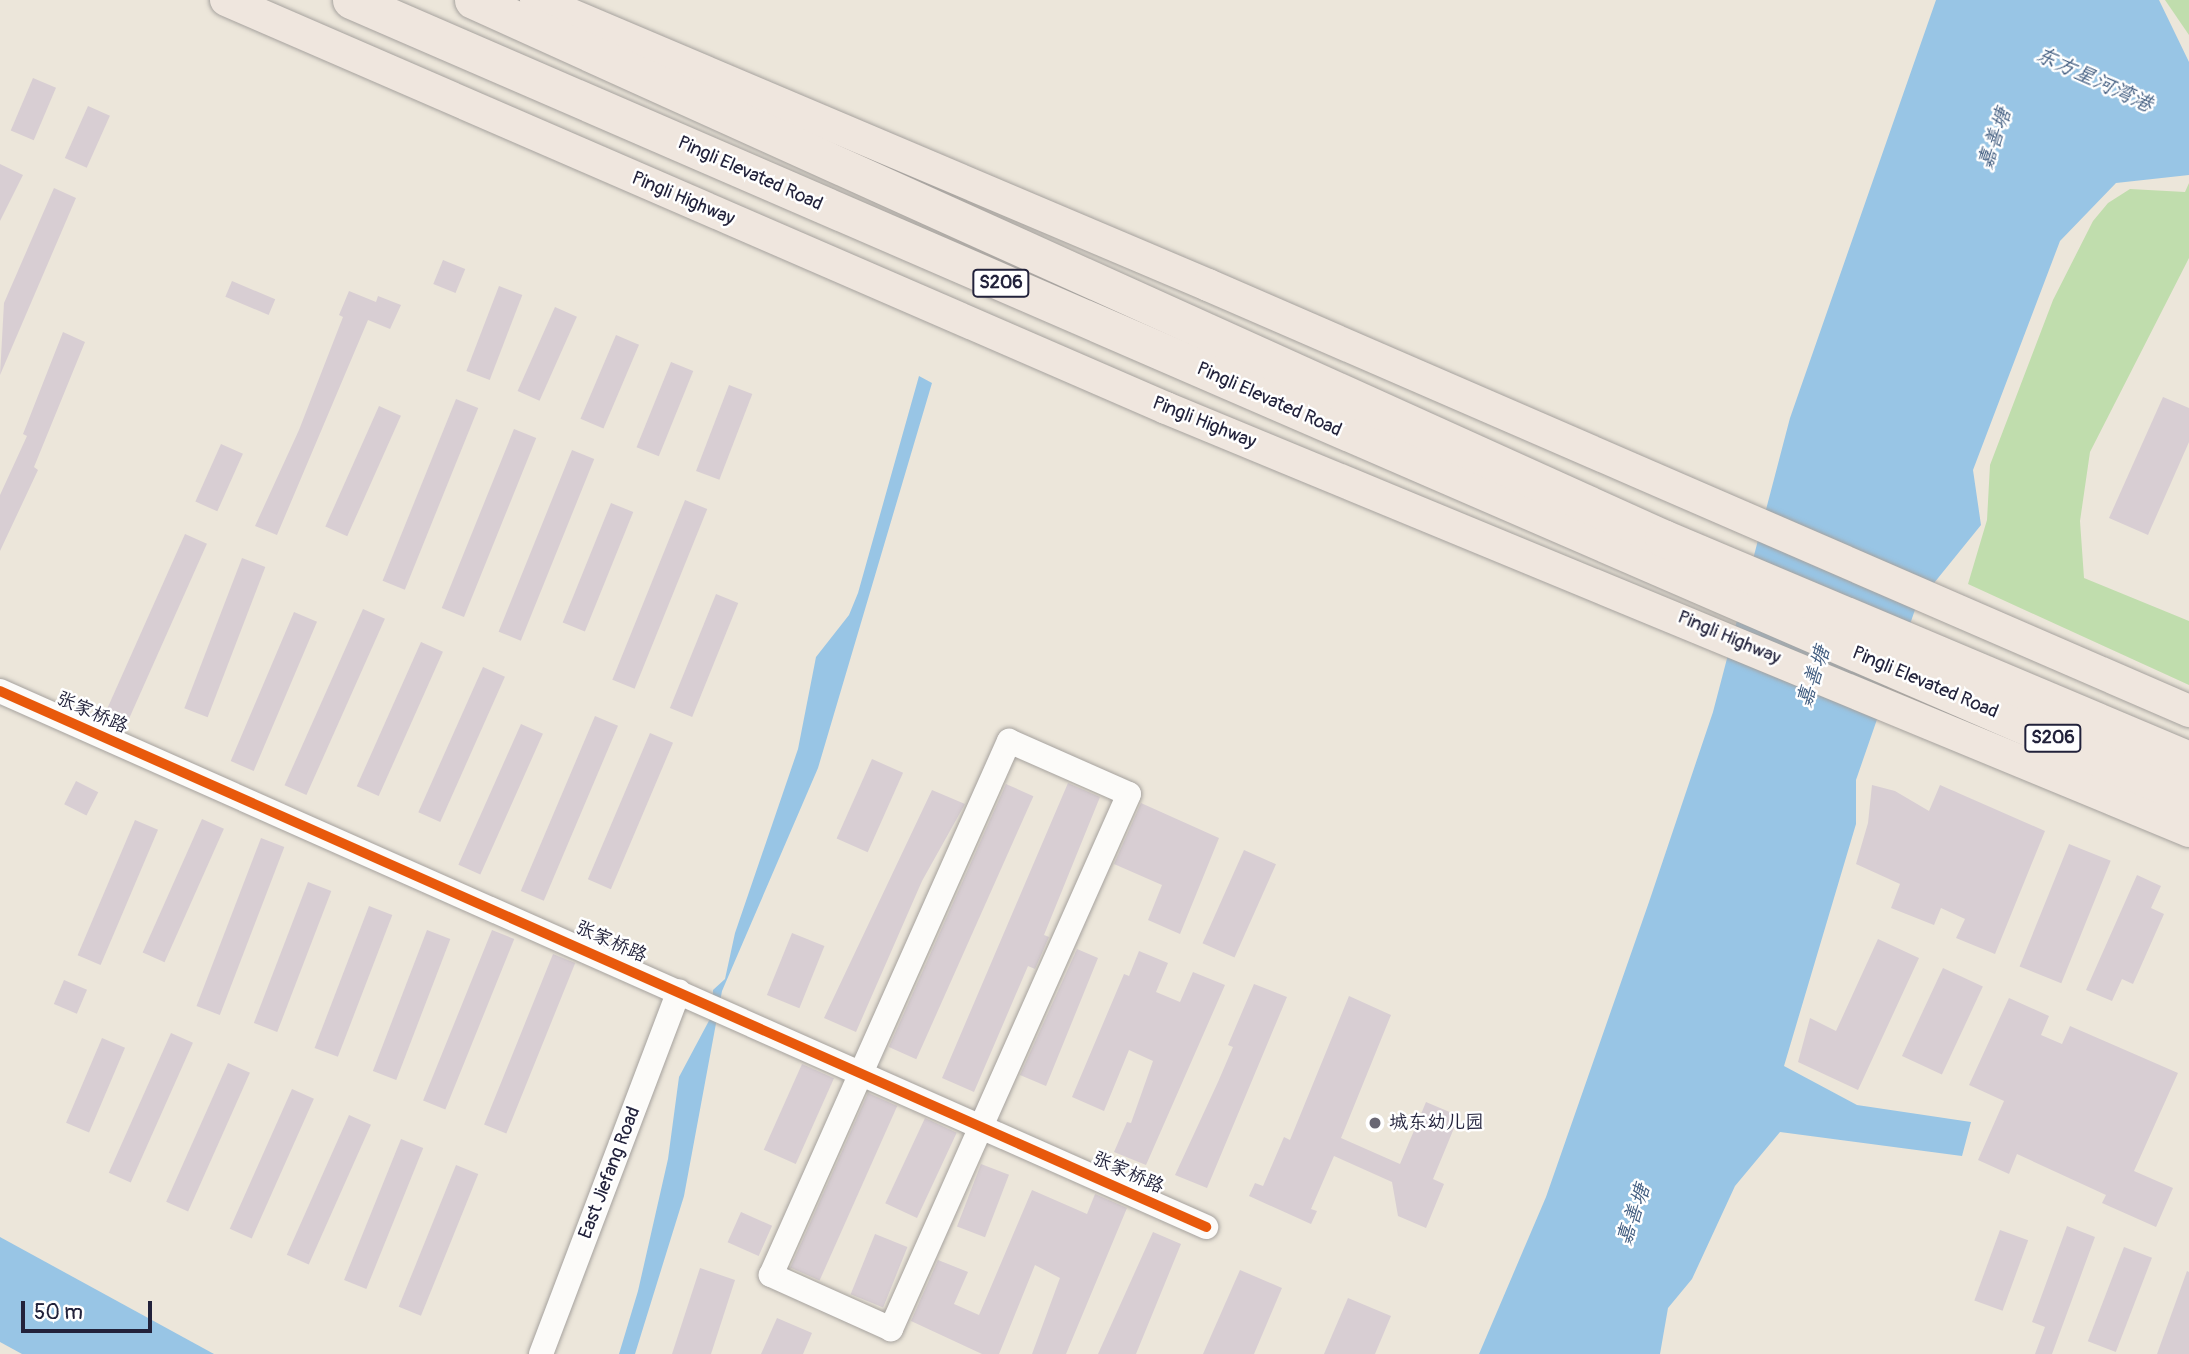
<!DOCTYPE html>
<html>
<head>
<meta charset="utf-8">
<style>
	body { margin:0 }
	#map { position:relative; width:2189px; height:1354px; overflow:hidden; background:#ece6da; font-family:Pangolin,"LXGW WenKai TC",sans-serif }
	div>[style] { position:absolute }
	.green>* { inset:0; background:#c0ddad }
	.water>* { inset:0; background:#98c5e5 }
	.building>* { inset:0; background:#d8ced3; transform-origin:0 0 }
	.roads { filter:drop-shadow(0 0 2px #a6a29e) drop-shadow(0 0 2px #a6a29e) }
	.minor>* { height:24px; margin:-12px; padding:0 12px; transform-origin:12px; border-radius:12px; background:#fcfbf9 }
	.major>* { height:32px; margin:-16px; padding:0 16px; transform-origin:16px; border-radius:16px; background:#efe6de }
	.highway>* { height:37px; margin:-18.5px; padding:0 18.5px; transform-origin:18.5px; border-radius:18.5px; background:#efe6de }
	.cycleway>* { height:10px; margin:-5px; padding:0 5px; transform-origin:5px; border-radius:5px; background:#e8590c }
	.dots>* { width:19px; height:19px; translate:-50% -50%; box-sizing:border-box; border:4px solid #fff; border-radius:50% }
	span { translate:-50% -50%; white-space:nowrap; text-align:center; line-height:1.15; -webkit-text-stroke:5px #fff; paint-order:stroke }
	.shield-label span { padding:2px 5px; background:#fff; border:2px solid; border-radius:5px; -webkit-text-stroke-width:0 }
	.shield-label { font-size:18px; color:#22223b; font-weight:700 }
	.street-label { font-size:19px; color:#22223b }
	.poi-label { font-size:19px; color:#22223b }
	.left { translate:0 -50%; text-align:left }
	.water-label { font-size:21px; color:#435e81; font-style:italic }
	.scale { position:absolute; left:21px; top:1301px; width:131px; height:32px; box-sizing:border-box; border:4px solid #22223b; border-top:0; padding-left:9px; font-size:21px; line-height:24px; white-space:nowrap; color:#22223b; -webkit-text-stroke:5px #fff; paint-order:stroke }
</style>
</head>
<body>
<div id="map">
	<div class="green">
		<i style="clip-path:polygon(2165px 0,2189px 0,2189px 35px)"></i>
		<i style="clip-path:polygon(2189px 183px,2189px 258px,2090px 452px,2080px 521px,2084px 578px,2189px 621px,2189px 685px,1968px 584px,1987px 520px,1990px 465px,2053px 300px,2093px 221px,2108px 203px,2130px 189px,2185px 192px)"></i>
	</div>
	<div class="water">
		<i style="clip-path:polygon(1936px 0,2159px 0,2189px 62px,2189px 175px,2116px 183px,2060px 241px,1973px 470px,1981px 525px,1917px 604px,1856px 780px,1856px 824px,1784px 1066px,1857px 1105px,1971px 1122px,1962px 1156px,1780px 1132px,1735px 1186px,1692px 1279px,1668px 1308px,1660px 1354px,1479px 1354px,1546px 1197px,1649px 902px,1713px 712px,1790px 418px)"></i>
		<i style="clip-path:polygon(919px 376px,932px 383px,818px 768px,722px 991px,684px 1196px,635px 1354px,619px 1354px,638px 1291px,668px 1159px,679px 1077px,712px 1015px,713px 990px,725px 979px,735px 933px,798px 749px,816px 657px,849px 615px,858px 593px)"></i>
		<i style="clip-path:polygon(0 1237px,214px 1354px,22px 1354px,0 1342px)"></i>
	</div>
	<div class="building">
		<i style="left:33px;top:78px;width:25px;height:57px;rotate:23deg"></i>
		<i style="left:88px;top:106px;width:24px;height:57px;rotate:24deg"></i>
		<i style="clip-path:polygon(0 164px,23px 175px,0 221px)"></i>
		<i style="clip-path:polygon(54px 188px,76px 198px,0 375px,4px 303px)"></i>
		<i style="left:443px;top:260px;width:24px;height:26px;rotate:22deg"></i>
		<i style="left:232px;top:281px;width:47px;height:17px;rotate:23deg"></i>
		<i style="left:499px;top:286px;width:25px;height:91px;rotate:21deg"></i>
		<i style="clip-path:polygon(349px 291px,376px 302px,378px 296px,401px 305px,390px 329px,368px 320px,277px 535px,255px 526px,299px 430px,343px 317px,339px 315px)"></i>
		<i style="left:555px;top:307px;width:24px;height:92px;rotate:24deg"></i>
		<i style="clip-path:polygon(63px 332px,85px 342px,34px 467px,38px 470px,0 551px,0 495px,27px 436px,23px 434px)"></i>
		<i style="left:616px;top:335px;width:25px;height:91px;rotate:23deg"></i>
		<i style="left:671px;top:362px;width:24px;height:92px;rotate:22deg"></i>
		<i style="left:729px;top:385px;width:25px;height:92px;rotate:21deg"></i>
		<i style="clip-path:polygon(2163px 397px,2189px 408px,2189px 442px,2148px 535px,2109px 518px)"></i>
		<i style="left:456px;top:399px;width:24px;height:196px;rotate:22deg"></i>
		<i style="left:379px;top:406px;width:24px;height:132px;rotate:24deg"></i>
		<i style="left:514px;top:429px;width:24px;height:193px;rotate:22deg"></i>
		<i style="left:221px;top:444px;width:24px;height:63px;rotate:24deg"></i>
		<i style="left:572px;top:450px;width:24px;height:196px;rotate:22deg"></i>
		<i style="left:685px;top:500px;width:24px;height:194px;rotate:22deg"></i>
		<i style="left:611px;top:503px;width:24px;height:129px;rotate:22deg"></i>
		<i style="left:185px;top:534px;width:24px;height:196px;rotate:24deg"></i>
		<i style="left:242px;top:558px;width:25px;height:161px;rotate:21deg"></i>
		<i style="left:716px;top:594px;width:24px;height:123px;rotate:22deg"></i>
		<i style="left:363px;top:609px;width:24px;height:193px;rotate:24deg"></i>
		<i style="left:294px;top:612px;width:25px;height:162px;rotate:23deg"></i>
		<i style="left:421px;top:642px;width:24px;height:158px;rotate:24deg"></i>
		<i style="left:483px;top:667px;width:24px;height:159px;rotate:24deg"></i>
		<i style="left:595px;top:716px;width:25px;height:190px;rotate:23deg"></i>
		<i style="left:521px;top:724px;width:24px;height:154px;rotate:24deg"></i>
		<i style="left:650px;top:733px;width:25px;height:159px;rotate:23deg"></i>
		<i style="left:872px;top:759px;width:34px;height:87px;rotate:24deg"></i>
		<i style="left:76px;top:781px;width:25px;height:26px;rotate:27deg"></i>
		<i style="clip-path:polygon(1068px 783px,1100px 797px,1044px 935px,1049px 937px,1035px 969px,1028px 966px,974px 1092px,942px 1078px)"></i>
		<i style="left:1006px;top:784px;width:30px;height:288px;rotate:24deg"></i>
		<i style="clip-path:polygon(1872px 785px,1895px 791px,1929px 811px,1940px 785px,2045px 831px,1995px 954px,1956px 938px,1965px 919px,1941px 908px,1934px 925px,1891px 908px,1900px 884px,1856px 864px,1868px 823px)"></i>
		<i style="clip-path:polygon(932px 790px,965px 804px,922px 881px,856px 1032px,824px 1018px)"></i>
		<i style="clip-path:polygon(1141px 803px,1219px 838px,1180px 934px,1148px 920px,1162px 885px,1114px 864px)"></i>
		<i style="left:202px;top:819px;width:24px;height:146px;rotate:24deg"></i>
		<i style="left:135px;top:820px;width:25px;height:147px;rotate:23deg"></i>
		<i style="left:261px;top:838px;width:25px;height:180px;rotate:21deg"></i>
		<i style="left:2069px;top:844px;width:45px;height:132px;rotate:22deg"></i>
		<i style="left:1244px;top:850px;width:35px;height:102px;rotate:24deg"></i>
		<i style="clip-path:polygon(2137px 875px,2161px 886px,2151px 908px,2164px 914px,2133px 984px,2122px 979px,2112px 1001px,2086px 990px)"></i>
		<i style="left:308px;top:882px;width:25px;height:151px;rotate:21deg"></i>
		<i style="left:369px;top:906px;width:25px;height:152px;rotate:21deg"></i>
		<i style="left:427px;top:930px;width:25px;height:151px;rotate:21deg"></i>
		<i style="left:492px;top:930px;width:24px;height:184px;rotate:22deg"></i>
		<i style="left:792px;top:933px;width:35px;height:67px;rotate:22deg"></i>
		<i style="clip-path:polygon(1878px 939px,1919px 958px,1858px 1090px,1798px 1062px,1810px 1018px,1836px 1031px)"></i>
		<i style="clip-path:polygon(1077px 949px,1098px 958px,1046px 1086px,1020px 1075px)"></i>
		<i style="clip-path:polygon(1139px 951px,1168px 963px,1156px 992px,1180px 1002px,1193px 972px,1225px 985px,1146px 1165px,1114px 1152px,1127px 1122px,1131px 1123px,1153px 1061px,1129px 1050px,1104px 1111px,1072px 1097px,1124px 974px,1129px 976px)"></i>
		<i style="left:553px;top:954px;width:24px;height:184px;rotate:22deg"></i>
		<i style="left:1943px;top:968px;width:44px;height:97px;rotate:25deg"></i>
		<i style="left:64px;top:980px;width:25px;height:26px;rotate:23deg"></i>
		<i style="clip-path:polygon(1254px 984px,1287px 997px,1207px 1188px,1175px 1175px,1218px 1082px,1233px 1047px,1228px 1045px)"></i>
		<i style="clip-path:polygon(1349px 996px,1391px 1015px,1341px 1138px,1400px 1164px,1426px 1102px,1459px 1116px,1433px 1179px,1444px 1184px,1426px 1228px,1398px 1216px,1392px 1182px,1334px 1156px,1311px 1209px,1317px 1211px,1311px 1224px,1249px 1196px,1255px 1183px,1263px 1186px,1284px 1137px,1290px 1140px)"></i>
		<i style="clip-path:polygon(2009px 998px,2049px 1016px,2041px 1035px,2062px 1044px,2070px 1026px,2178px 1073px,2134px 1171px,2173px 1188px,2156px 1227px,2102px 1203px,2106px 1195px,2017px 1154px,2009px 1174px,1978px 1160px,2004px 1101px,1969px 1085px)"></i>
		<i style="left:171px;top:1033px;width:24px;height:153px;rotate:24deg"></i>
		<i style="left:102px;top:1038px;width:25px;height:92px;rotate:23deg"></i>
		<i style="left:228px;top:1063px;width:24px;height:152px;rotate:24deg"></i>
		<i style="left:802px;top:1064px;width:35px;height:94px;rotate:24deg"></i>
		<i style="left:292px;top:1089px;width:24px;height:153px;rotate:24deg"></i>
		<i style="left:868px;top:1093px;width:32px;height:191px;rotate:24deg"></i>
		<i style="left:349px;top:1115px;width:24px;height:153px;rotate:24deg"></i>
		<i style="left:925px;top:1118px;width:35px;height:94px;rotate:25deg"></i>
		<i style="left:401px;top:1139px;width:24px;height:152px;rotate:22deg"></i>
		<i style="left:981px;top:1164px;width:30px;height:67px;rotate:21deg"></i>
		<i style="left:456px;top:1165px;width:24px;height:153px;rotate:22deg"></i>
		<i style="clip-path:polygon(1032px 1190px,1087px 1214px,1095px 1194px,1127px 1208px,1066px 1354px,1032px 1354px,1060px 1278px,1035px 1265px,999px 1354px,982px 1354px,911px 1321px,938px 1260px,968px 1272px,954px 1304px,979px 1315px)"></i>
		<i style="left:741px;top:1212px;width:34px;height:33px;rotate:24deg"></i>
		<i style="clip-path:polygon(2067px 1226px,2095px 1237px,2052px 1354px,2035px 1354px,2045px 1327px,2032px 1322px)"></i>
		<i style="left:2000px;top:1230px;width:30px;height:75px;rotate:20deg"></i>
		<i style="clip-path:polygon(1153px 1232px,1181px 1244px,1136px 1354px,1098px 1354px)"></i>
		<i style="left:875px;top:1234px;width:35px;height:65px;rotate:22deg"></i>
		<i style="left:2124px;top:1247px;width:30px;height:101px;rotate:21deg"></i>
		<i style="clip-path:polygon(700px 1268px,735px 1280px,711px 1354px,672px 1354px)"></i>
		<i style="clip-path:polygon(1240px 1270px,1282px 1288px,1254px 1354px,1203px 1354px)"></i>
		<i style="clip-path:polygon(2189px 1272px,2189px 1354px,2157px 1354px,2187px 1271px)"></i>
		<i style="clip-path:polygon(1348px 1298px,1391px 1316px,1375px 1354px,1324px 1354px)"></i>
		<i style="clip-path:polygon(777px 1318px,812px 1333px,803px 1354px,761px 1354px)"></i>
	</div>
	<div class="roads">
		<div class="minor">
			<i style="left:0;top:691px;width:1320px;rotate:23.96deg"></i>
			<i style="left:1009px;top:741px;width:131px;rotate:23.8deg"></i>
			<i style="left:1129px;top:794px;width:586px;rotate:113.98deg"></i>
			<i style="left:891px;top:1329px;width:132px;rotate:-155.8deg"></i>
			<i style="left:771px;top:1275px;width:585px;rotate:-65.98deg"></i>
			<i style="left:541px;top:1354px;width:388px;rotate:-69.2deg"></i>
		</div>
		<div class="major">
			<i style="left:226px;top:0;width:1025px;rotate:23.46deg"></i>
			<i style="left:1166px;top:408px;width:1107px;rotate:22.46deg"></i>
			<i style="left:536px;top:0;width:730px;rotate:22.98deg"></i>
			<i style="left:1208px;top:285px;width:1070px;rotate:23.47deg"></i>
		</div>
		<div class="highway">
			<i style="left:351px;top:0;width:2003px;rotate:23.44deg"></i>
			<i style="left:473px;top:0;width:1306px;rotate:24.33deg"></i>
			<i style="left:1663px;top:538px;width:571px;rotate:22.88deg"></i>
		</div>
	</div>
	<div class="cycleway">
		<i style="left:0;top:691px;width:1320px;rotate:23.96deg"></i>
	</div>
	<div class="dots">
		<i style="left:1375px;top:1123px;background:#696773"></i>
	</div>
	<div class="shield-label">
		<span style="left:1001px;top:283px">S206</span>
		<span style="left:2053px;top:738px">S206</span>
	</div>
	<div class="street-label">
		<span style="left:750px;top:174px;rotate:24deg">Pingli Elevated Road</span>
		<span style="left:683px;top:199px;rotate:23deg">Pingli Highway</span>
		<span style="left:1269px;top:400px;rotate:24deg">Pingli Elevated Road</span>
		<span style="left:1204px;top:423px;rotate:22deg">Pingli Highway</span>
		<span style="left:1729px;top:638px;rotate:23deg">Pingli Highway</span>
		<span style="left:1925px;top:683px;rotate:23deg">Pingli Elevated Road</span>
		<span style="left:92px;top:713px;rotate:24deg">张家桥路</span>
		<span style="left:611px;top:942px;rotate:24deg">张家桥路</span>
		<span style="left:610px;top:1173px;rotate:-69deg">East Jiefang Road</span>
		<span style="left:1128px;top:1173px;rotate:24deg">张家桥路</span>
	</div>
	<div class="poi-label">
		<span class="left" style="left:1389px;top:1123px">城东幼儿园</span>
	</div>
	<div class="water-label">
		<span style="left:2094px;top:80px;rotate:25deg">东方星河湾港</span>
		<span style="left:1995px;top:139px;rotate:-71deg">嘉善塘</span>
		<span style="left:1814px;top:677px;rotate:-71deg">嘉善塘</span>
		<span style="left:1634px;top:1215px;rotate:-71deg">嘉善塘</span>
	</div>
	<div class="scale">50 m</div>
</div>
</body>
</html>
